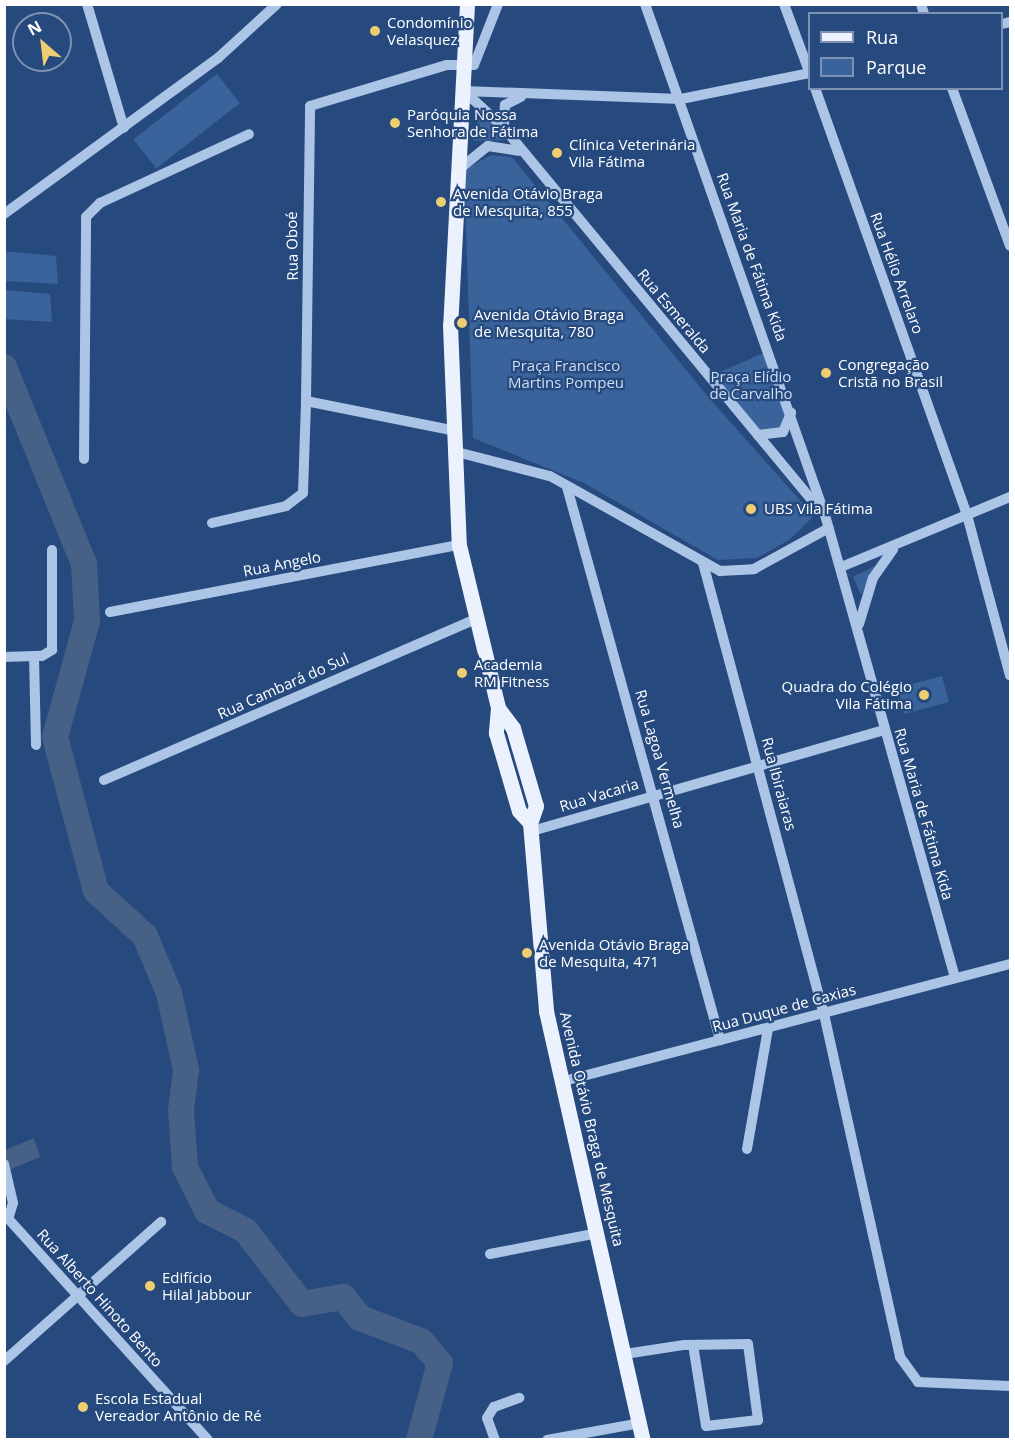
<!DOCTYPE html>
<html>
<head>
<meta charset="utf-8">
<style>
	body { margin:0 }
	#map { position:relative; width:1015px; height:1444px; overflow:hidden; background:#26497e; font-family:"Open Sans",sans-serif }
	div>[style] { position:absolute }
	.green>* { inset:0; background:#3a629b; transform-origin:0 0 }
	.water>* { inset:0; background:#466086 }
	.river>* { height:26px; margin:-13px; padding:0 13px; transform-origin:13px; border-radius:13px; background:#466086 }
	.minor>* { height:10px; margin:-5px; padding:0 5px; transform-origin:5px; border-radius:5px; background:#acc4e5 }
	.major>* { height:15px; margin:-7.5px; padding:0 7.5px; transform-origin:7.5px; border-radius:7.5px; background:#ecf2fd }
	.dots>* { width:16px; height:16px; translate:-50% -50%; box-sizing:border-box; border:3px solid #26497e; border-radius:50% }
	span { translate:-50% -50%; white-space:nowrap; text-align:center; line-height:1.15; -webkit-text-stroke:4.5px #26497e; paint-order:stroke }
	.poi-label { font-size:15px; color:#fff }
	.left { translate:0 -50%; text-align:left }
	.right { translate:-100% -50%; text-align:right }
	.street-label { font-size:15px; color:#fff }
	.park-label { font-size:15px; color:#cedef4 }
	.frame { position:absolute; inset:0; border:6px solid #fff; pointer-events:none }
	.legend { position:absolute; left:808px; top:12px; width:195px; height:78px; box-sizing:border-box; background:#26497e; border:2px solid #7d92b2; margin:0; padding:8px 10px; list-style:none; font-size:18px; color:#fff }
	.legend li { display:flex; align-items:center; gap:12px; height:30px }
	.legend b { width:30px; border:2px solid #7d92b2 }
	.north { position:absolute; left:12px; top:12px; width:60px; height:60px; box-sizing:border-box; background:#26497e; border:2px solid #7d92b2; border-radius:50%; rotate:332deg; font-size:16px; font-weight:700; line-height:24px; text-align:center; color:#fff }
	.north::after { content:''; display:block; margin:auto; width:21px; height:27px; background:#eece71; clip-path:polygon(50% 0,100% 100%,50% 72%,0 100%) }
</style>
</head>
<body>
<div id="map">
	<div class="green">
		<i style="left:217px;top:74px;width:37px;height:106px;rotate:52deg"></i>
		<i style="clip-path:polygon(479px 113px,503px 133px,508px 140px,473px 141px)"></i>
		<i style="clip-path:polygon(491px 155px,512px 157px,709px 398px,814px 516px,789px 540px,757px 558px,718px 560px,584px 483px,473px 438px,464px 170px)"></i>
		<i style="clip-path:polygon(4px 251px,56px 256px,58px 284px,5px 281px)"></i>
		<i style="clip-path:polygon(4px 290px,50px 294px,52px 322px,5px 319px)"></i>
		<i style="clip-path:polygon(768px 351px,787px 424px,783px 430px,760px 432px,711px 376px)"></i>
		<i style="clip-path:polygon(877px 565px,861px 595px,853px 577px)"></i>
		<i style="left:942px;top:676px;width:27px;height:46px;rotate:75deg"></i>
	</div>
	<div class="water">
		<i style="clip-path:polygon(34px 1138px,40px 1157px,7px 1171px,5px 1150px)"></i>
	</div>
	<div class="river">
		<i style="left:4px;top:367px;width:213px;rotate:67.9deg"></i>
		<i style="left:84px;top:564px;width:57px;rotate:87deg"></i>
		<i style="left:87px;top:621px;width:120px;rotate:105.4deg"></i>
		<i style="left:55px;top:737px;width:159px;rotate:75.1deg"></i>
		<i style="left:96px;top:891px;width:67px;rotate:42.6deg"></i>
		<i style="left:145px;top:936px;width:62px;rotate:67.2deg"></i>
		<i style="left:169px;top:993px;width:79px;rotate:77.6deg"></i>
		<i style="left:186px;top:1070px;width:41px;rotate:97deg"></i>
		<i style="left:181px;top:1111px;width:56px;rotate:85.9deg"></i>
		<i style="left:185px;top:1167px;width:49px;rotate:63.4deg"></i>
		<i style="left:207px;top:1211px;width:44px;rotate:27.1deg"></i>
		<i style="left:246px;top:1231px;width:92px;rotate:52.5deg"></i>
		<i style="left:302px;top:1304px;width:42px;rotate:-9.7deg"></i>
		<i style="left:343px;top:1297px;width:27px;rotate:51deg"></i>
		<i style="left:360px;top:1318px;width:65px;rotate:20.7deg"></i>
		<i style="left:421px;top:1341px;width:29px;rotate:49deg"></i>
		<i style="left:440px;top:1363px;width:80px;rotate:105.3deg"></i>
	</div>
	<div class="minor">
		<i style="left:87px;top:4px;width:129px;rotate:73.4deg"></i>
		<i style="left:645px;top:4px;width:542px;rotate:70.6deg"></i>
		<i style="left:825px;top:515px;width:480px;rotate:74.3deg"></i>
		<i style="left:784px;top:4px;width:75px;rotate:69.6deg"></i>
		<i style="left:921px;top:4px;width:10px;rotate:73deg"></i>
		<i style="left:1002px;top:24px;width:8px;rotate:-14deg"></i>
		<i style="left:815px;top:88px;width:453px;rotate:70.4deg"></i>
		<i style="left:967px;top:515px;width:166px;rotate:75deg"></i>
		<i style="left:952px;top:88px;width:168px;rotate:69.8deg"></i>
		<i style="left:464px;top:91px;width:54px;rotate:42.8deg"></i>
		<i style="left:504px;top:128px;width:497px;rotate:50.4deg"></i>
		<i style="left:464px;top:91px;width:217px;rotate:2.1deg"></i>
		<i style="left:681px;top:99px;width:132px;rotate:-11.4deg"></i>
		<i style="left:504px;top:128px;width:23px;rotate:-88deg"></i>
		<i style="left:505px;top:105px;width:18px;rotate:-27deg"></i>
		<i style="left:458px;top:170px;width:38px;rotate:-39deg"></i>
		<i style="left:488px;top:146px;width:31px;rotate:9deg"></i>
		<i style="left:4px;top:214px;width:265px;rotate:-36.1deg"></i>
		<i style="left:218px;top:58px;width:80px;rotate:-42.5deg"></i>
		<i style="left:451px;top:430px;width:148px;rotate:-168.7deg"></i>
		<i style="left:306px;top:401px;width:295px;rotate:-89.2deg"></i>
		<i style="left:310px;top:106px;width:143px;rotate:-16.7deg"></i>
		<i style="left:447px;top:65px;width:27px"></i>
		<i style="left:474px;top:65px;width:66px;rotate:-68.5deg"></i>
		<i style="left:758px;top:435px;width:25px;rotate:-7deg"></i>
		<i style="left:783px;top:432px;width:21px;rotate:-67deg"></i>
		<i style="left:453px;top:451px;width:100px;rotate:14.5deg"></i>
		<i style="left:550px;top:476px;width:195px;rotate:29.2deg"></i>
		<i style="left:720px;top:571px;width:34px;rotate:-3deg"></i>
		<i style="left:754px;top:569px;width:85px;rotate:-28.7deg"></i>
		<i style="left:84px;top:459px;width:242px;rotate:-89.5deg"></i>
		<i style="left:86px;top:217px;width:20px;rotate:-45deg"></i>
		<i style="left:100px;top:203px;width:164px;rotate:-24.8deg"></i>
		<i style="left:567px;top:487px;width:574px;rotate:74.53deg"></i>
		<i style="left:212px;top:523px;width:76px;rotate:-12.9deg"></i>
		<i style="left:286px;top:506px;width:21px;rotate:-37deg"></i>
		<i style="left:303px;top:493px;width:92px;rotate:-88.1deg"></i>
		<i style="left:703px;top:563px;width:467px;rotate:75deg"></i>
		<i style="left:824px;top:1014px;width:351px;rotate:77.5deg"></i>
		<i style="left:900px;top:1357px;width:31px;rotate:54deg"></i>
		<i style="left:918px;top:1382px;width:92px;rotate:2.5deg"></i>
		<i style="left:841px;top:567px;width:183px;rotate:-22.5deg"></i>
		<i style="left:110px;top:612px;width:355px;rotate:-10.9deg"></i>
		<i style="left:859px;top:624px;width:48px;rotate:-73.1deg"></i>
		<i style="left:873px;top:578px;width:35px;rotate:-55deg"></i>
		<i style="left:34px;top:656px;width:89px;rotate:88.7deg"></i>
		<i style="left:4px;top:657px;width:38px;rotate:-2deg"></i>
		<i style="left:42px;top:656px;width:12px;rotate:-31deg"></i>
		<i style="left:52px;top:650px;width:100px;rotate:-90deg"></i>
		<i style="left:104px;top:780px;width:403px;rotate:-23.4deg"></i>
		<i style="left:532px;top:831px;width:366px;rotate:-16deg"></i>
		<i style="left:564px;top:1081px;width:461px;rotate:-14.7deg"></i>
		<i style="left:747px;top:1149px;width:122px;rotate:-80.1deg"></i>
		<i style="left:4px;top:1164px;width:40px;rotate:77deg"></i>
		<i style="left:13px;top:1203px;width:17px;rotate:107deg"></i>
		<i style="left:4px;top:1214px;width:304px;rotate:47.9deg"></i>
		<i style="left:490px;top:1254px;width:110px;rotate:-11deg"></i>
		<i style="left:625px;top:1354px;width:60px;rotate:-8.7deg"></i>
		<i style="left:684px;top:1345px;width:64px;rotate:-0.9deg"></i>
		<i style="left:748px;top:1344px;width:77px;rotate:82.5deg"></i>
		<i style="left:758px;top:1420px;width:52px;rotate:173.4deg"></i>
		<i style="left:706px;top:1426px;width:82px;rotate:-99.1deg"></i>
		<i style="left:4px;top:1361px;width:210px;rotate:-41.5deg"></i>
		<i style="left:495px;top:1440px;width:23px;rotate:-110deg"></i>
		<i style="left:487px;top:1418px;width:13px;rotate:-58deg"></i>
		<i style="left:494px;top:1407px;width:27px;rotate:-20deg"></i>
		<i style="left:547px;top:1440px;width:96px;rotate:-10.3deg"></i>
	</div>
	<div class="major">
		<i style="left:467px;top:4px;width:321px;rotate:93deg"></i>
		<i style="left:450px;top:325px;width:220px;rotate:87.7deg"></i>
		<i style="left:459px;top:545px;width:168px;rotate:76.5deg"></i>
		<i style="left:498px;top:708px;width:25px;rotate:95deg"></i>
		<i style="left:496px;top:733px;width:81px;rotate:73.6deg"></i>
		<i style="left:519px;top:811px;width:16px;rotate:47deg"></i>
		<i style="left:498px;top:708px;width:25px;rotate:53deg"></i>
		<i style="left:513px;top:728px;width:81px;rotate:73.6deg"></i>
		<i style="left:536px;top:806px;width:18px;rotate:109deg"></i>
		<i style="left:530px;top:823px;width:189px;rotate:85.1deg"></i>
		<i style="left:546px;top:1011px;width:440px;rotate:77.3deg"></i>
	</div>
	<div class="dots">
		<i style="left:375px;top:31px;background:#eece71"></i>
		<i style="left:395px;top:123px;background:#eece71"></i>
		<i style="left:557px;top:153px;background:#eece71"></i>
		<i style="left:441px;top:202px;background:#eece71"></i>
		<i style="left:462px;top:323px;background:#eece71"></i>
		<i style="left:826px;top:373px;background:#eece71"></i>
		<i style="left:751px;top:509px;background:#eece71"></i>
		<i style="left:462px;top:673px;background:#eece71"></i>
		<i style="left:924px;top:695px;background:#eece71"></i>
		<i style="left:527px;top:953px;background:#eece71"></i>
		<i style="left:150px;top:1286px;background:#eece71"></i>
		<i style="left:83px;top:1407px;background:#eece71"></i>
	</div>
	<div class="poi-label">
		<span class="left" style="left:387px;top:31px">Condomínio<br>Velasquez</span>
		<span class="left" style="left:407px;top:123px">Paróquia Nossa<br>Senhora de Fátima</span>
		<span class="left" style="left:569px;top:153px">Clínica Veterinária<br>Vila Fátima</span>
		<span class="left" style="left:453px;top:202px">Avenida Otávio Braga<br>de Mesquita, 855</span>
		<span class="left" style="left:474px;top:323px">Avenida Otávio Braga<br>de Mesquita, 780</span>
		<span class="left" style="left:838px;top:373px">Congregação<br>Cristã no Brasil</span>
		<span class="left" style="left:764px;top:509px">UBS Vila Fátima</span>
		<span class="left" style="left:474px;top:673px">Academia<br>RM Fitness</span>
		<span class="right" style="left:912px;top:695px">Quadra do Colégio<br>Vila Fátima</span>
		<span class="left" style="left:539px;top:953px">Avenida Otávio Braga<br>de Mesquita, 471</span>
		<span class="left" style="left:162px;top:1286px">Edifício<br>Hilal Jabbour</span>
		<span class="left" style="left:95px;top:1407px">Escola Estadual<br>Vereador Antônio de Ré</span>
	</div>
	<div class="street-label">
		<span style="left:292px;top:246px;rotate:-91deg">Rua Oboé</span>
		<span style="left:752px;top:257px;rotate:70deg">Rua Maria de Fátima Kida</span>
		<span style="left:897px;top:273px;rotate:70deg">Rua Hélio Arrelaro</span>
		<span style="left:674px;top:311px;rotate:50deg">Rua Esmeralda</span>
		<span style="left:282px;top:564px;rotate:-11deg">Rua Angelo</span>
		<span style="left:283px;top:686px;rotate:-24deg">Rua Cambará do Sul</span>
		<span style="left:660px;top:759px;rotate:74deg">Rua Lagoa Vermelha</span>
		<span style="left:779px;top:784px;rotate:75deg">Rua Ibiraiaras</span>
		<span style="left:599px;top:795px;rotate:-17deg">Rua Vacaria</span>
		<span style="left:924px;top:814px;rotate:74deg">Rua Maria de Fátima Kida</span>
		<span style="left:784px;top:1008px;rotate:-15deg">Rua Duque de Caxias</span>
		<span style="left:592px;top:1129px;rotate:77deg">Avenida Otávio Braga de Mesquita</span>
		<span style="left:100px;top:1298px;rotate:48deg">Rua Alberto Hinoto Bento</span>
	</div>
	<div class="park-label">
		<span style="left:566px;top:374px">Praça Francisco<br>Martins Pompeu</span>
		<span style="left:751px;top:385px">Praça Elídio<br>de Carvalho</span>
	</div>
	<div class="frame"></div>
	<ul class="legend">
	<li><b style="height:8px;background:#ecf2fd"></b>Rua</li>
	<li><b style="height:16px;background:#3a629b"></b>Parque</li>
	</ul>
	<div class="north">N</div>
</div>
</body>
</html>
